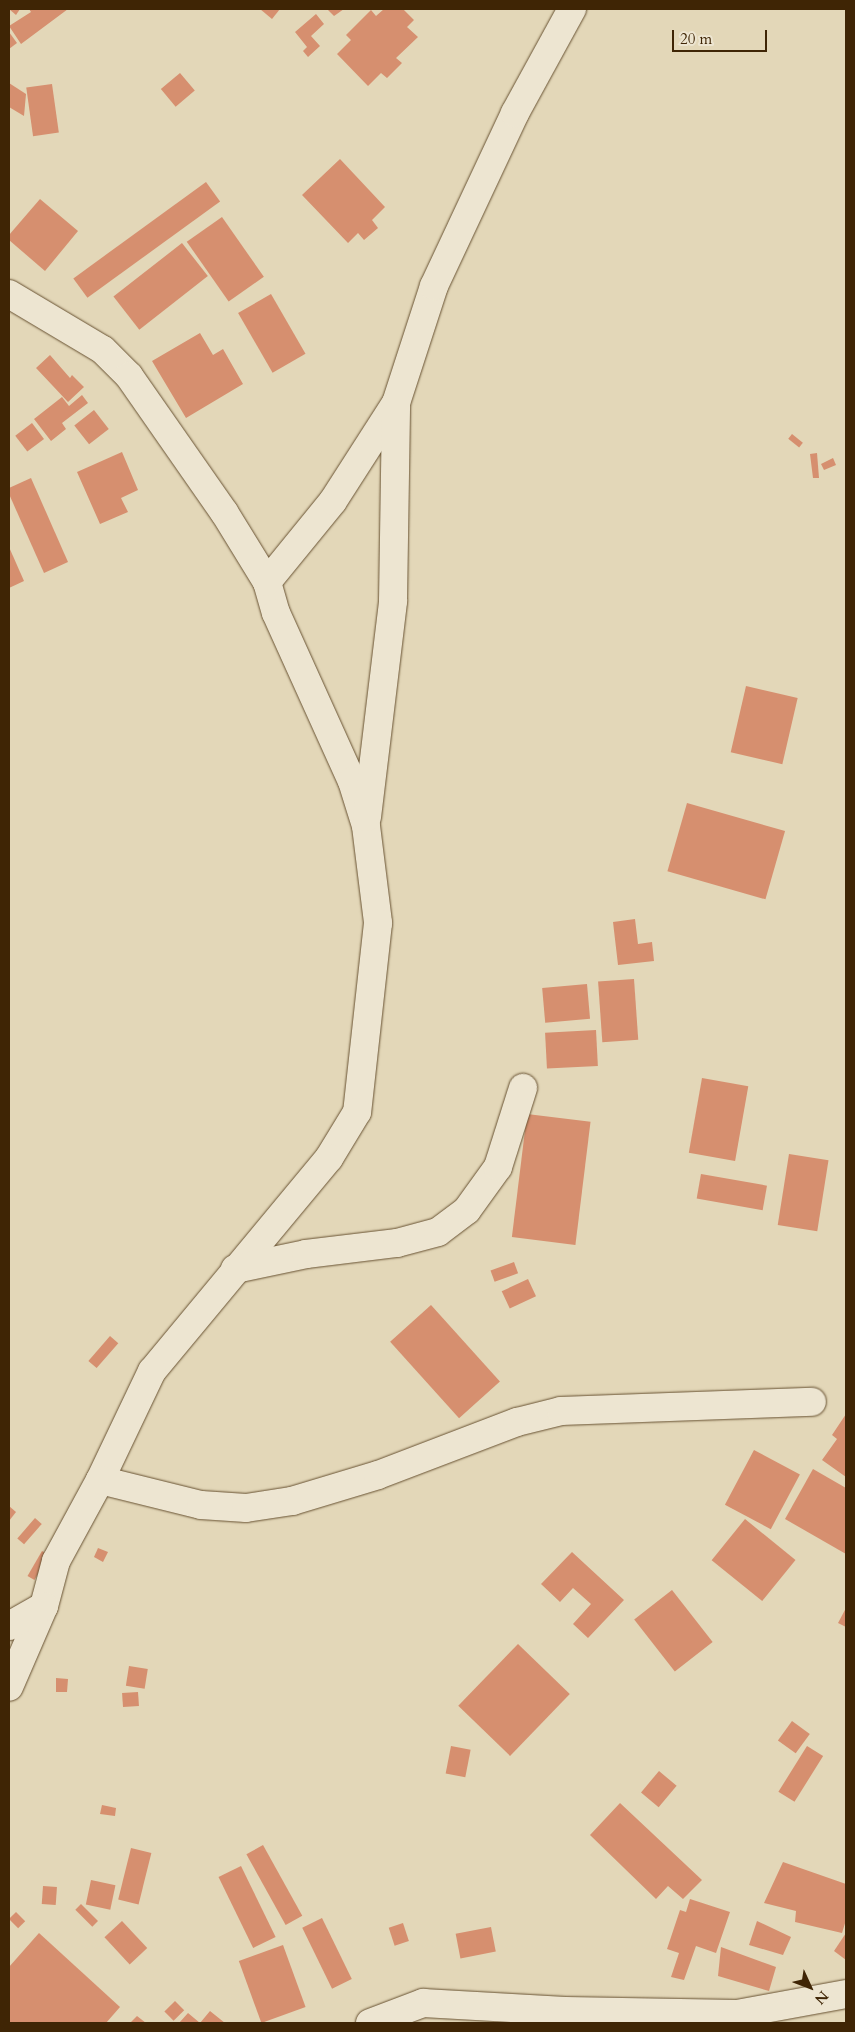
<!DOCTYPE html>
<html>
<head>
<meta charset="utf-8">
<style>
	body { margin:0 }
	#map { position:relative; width:855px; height:2032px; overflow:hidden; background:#e3d7b8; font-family:Cardo,serif }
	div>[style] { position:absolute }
	.building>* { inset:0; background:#d68f6f; transform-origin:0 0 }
	.roads { filter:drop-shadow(0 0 1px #685232) drop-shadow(0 0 1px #685232) }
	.minor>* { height:28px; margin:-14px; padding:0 14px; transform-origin:14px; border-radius:14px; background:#ede5d1 }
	span { translate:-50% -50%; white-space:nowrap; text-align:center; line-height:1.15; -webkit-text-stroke:5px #ede5d1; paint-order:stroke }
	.frame { position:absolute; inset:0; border:10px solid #3f2505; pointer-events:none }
	.north { position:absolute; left:785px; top:1962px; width:50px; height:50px; -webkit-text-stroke:4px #ede5d1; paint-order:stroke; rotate:133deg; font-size:14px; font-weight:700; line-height:20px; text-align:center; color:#3f2505 }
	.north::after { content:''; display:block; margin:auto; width:18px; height:22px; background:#3f2505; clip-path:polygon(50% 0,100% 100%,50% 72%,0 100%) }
	.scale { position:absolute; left:672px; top:30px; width:95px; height:22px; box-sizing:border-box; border:2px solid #3f2505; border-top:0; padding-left:6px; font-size:15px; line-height:18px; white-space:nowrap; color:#3f2505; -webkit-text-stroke:4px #ede5d1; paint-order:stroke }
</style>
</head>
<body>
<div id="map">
	<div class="building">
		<i style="clip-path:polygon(9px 9px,20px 9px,16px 15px)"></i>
		<i style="clip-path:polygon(29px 9px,68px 9px,21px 44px,9px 26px,31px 12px)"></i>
		<i style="clip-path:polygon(260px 9px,280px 9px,272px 19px)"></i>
		<i style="clip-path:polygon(327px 9px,344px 9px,334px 16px)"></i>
		<i style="clip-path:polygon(384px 9px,403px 9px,414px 20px,407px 27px,418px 37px,396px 58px,402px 63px,387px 78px,381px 73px,368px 86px,337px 54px,351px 40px,346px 35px,371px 10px,376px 16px)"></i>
		<i style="clip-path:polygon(316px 14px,324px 24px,311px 36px,320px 46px,308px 57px,303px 51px,307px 47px,295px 32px)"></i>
		<i style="clip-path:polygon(9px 32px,17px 43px,9px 49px)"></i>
		<i style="left:180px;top:73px;width:23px;height:25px;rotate:50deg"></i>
		<i style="clip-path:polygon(9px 83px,26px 94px,24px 116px,9px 107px)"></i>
		<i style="left:52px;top:84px;width:49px;height:26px;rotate:82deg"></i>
		<i style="clip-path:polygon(340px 159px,385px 207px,372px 220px,378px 228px,364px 240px,358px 233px,348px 243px,302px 195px)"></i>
		<i style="left:206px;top:182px;width:24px;height:164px;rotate:54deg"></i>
		<i style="clip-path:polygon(40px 199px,78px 231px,45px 271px,9px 240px,9px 235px)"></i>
		<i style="left:222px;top:217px;width:73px;height:43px;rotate:55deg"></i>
		<i style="left:182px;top:243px;width:42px;height:87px;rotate:52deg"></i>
		<i style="left:271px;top:294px;width:69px;height:38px;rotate:60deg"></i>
		<i style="clip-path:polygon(200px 333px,213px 355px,223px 349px,243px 384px,186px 418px,152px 361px)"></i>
		<i style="clip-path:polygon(50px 355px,70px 378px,72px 375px,84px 387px,68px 402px,36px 368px)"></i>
		<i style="clip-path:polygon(82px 395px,88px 403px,62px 423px,66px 429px,51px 441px,34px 419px,62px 397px,69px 406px)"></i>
		<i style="left:94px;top:410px;width:24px;height:25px;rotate:52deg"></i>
		<i style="left:32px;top:423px;width:20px;height:21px;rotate:53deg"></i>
		<i style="left:792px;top:434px;width:14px;height:6px;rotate:39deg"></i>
		<i style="clip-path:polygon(122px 452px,138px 490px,121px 498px,128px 512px,100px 524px,77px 472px)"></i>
		<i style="clip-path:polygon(817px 453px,819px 478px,813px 478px,810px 454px)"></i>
		<i style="clip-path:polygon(833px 458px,836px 465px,824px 470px,821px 464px)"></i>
		<i style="clip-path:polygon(31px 478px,68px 562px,44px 573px,9px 494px,9px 488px)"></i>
		<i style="clip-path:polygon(9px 547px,24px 581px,9px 588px)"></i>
		<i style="left:746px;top:686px;width:53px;height:68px;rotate:13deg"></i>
		<i style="left:687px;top:803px;width:102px;height:71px;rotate:16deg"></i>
		<i style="clip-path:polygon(635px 919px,638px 944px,652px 942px,654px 961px,618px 965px,613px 922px)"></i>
		<i style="left:634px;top:979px;width:61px;height:36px;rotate:86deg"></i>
		<i style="left:587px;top:984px;width:35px;height:45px;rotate:85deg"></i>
		<i style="left:596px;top:1030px;width:36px;height:51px;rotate:87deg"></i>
		<i style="left:702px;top:1078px;width:47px;height:76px;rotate:10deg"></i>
		<i style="left:527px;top:1114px;width:64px;height:124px;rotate:7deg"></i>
		<i style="left:789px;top:1154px;width:40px;height:72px;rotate:9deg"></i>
		<i style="left:701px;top:1174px;width:67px;height:25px;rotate:10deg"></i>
		<i style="left:514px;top:1262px;width:12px;height:25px;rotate:70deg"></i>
		<i style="left:528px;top:1279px;width:19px;height:29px;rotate:65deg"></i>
		<i style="left:431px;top:1305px;width:103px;height:55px;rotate:48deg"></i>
		<i style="left:110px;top:1336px;width:11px;height:33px;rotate:41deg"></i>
		<i style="clip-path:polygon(846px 1414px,846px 1477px,822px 1460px,837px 1439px,832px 1435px)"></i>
		<i style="left:754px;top:1450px;width:52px;height:62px;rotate:28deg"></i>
		<i style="clip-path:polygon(813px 1469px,846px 1488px,846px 1554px,785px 1519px)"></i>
		<i style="clip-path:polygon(9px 1506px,16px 1512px,9px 1521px)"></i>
		<i style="left:35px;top:1518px;width:9px;height:27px;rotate:41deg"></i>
		<i style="left:745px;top:1519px;width:65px;height:53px;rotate:39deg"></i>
		<i style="clip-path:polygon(98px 1548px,108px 1552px,103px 1562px,94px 1557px)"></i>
		<i style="left:42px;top:1551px;width:8px;height:29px;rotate:30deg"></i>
		<i style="clip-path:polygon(572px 1552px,624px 1600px,588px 1638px,573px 1624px,591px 1604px,573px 1588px,560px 1602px,541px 1584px)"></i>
		<i style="left:672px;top:1590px;width:66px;height:48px;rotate:52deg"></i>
		<i style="clip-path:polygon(846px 1608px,846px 1627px,838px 1623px)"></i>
		<i style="left:518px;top:1644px;width:72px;height:86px;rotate:44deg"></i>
		<i style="left:129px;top:1666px;width:19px;height:20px;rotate:9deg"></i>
		<i style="clip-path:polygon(56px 1678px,68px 1679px,67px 1692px,56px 1692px)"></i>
		<i style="left:138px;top:1692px;width:14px;height:16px;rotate:86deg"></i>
		<i style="left:792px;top:1721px;width:22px;height:24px;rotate:36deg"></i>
		<i style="left:451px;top:1746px;width:20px;height:28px;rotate:11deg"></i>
		<i style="left:807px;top:1746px;width:19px;height:54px;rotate:32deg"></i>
		<i style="left:659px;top:1771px;width:23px;height:28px;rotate:40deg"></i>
		<i style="clip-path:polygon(620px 1803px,702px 1880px,683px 1899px,668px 1886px,656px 1899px,590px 1835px)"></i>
		<i style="clip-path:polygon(102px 1805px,116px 1808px,115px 1816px,100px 1814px)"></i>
		<i style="left:263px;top:1845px;width:81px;height:19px;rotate:61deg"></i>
		<i style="left:131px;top:1848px;width:21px;height:53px;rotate:14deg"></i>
		<i style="clip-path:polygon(783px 1862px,846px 1884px,846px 1920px,842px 1933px,795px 1922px,796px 1911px,764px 1903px)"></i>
		<i style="left:241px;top:1866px;width:79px;height:25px;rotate:64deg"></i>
		<i style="left:91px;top:1880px;width:25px;height:25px;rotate:12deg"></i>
		<i style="left:43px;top:1886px;width:14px;height:18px;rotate:4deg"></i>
		<i style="clip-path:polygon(690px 1899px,730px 1912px,716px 1953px,696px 1946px,684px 1980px,671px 1977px,679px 1953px,667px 1949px,680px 1910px,686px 1912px)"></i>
		<i style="left:81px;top:1904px;width:24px;height:8px;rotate:45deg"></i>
		<i style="left:16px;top:1912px;width:13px;height:10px;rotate:45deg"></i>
		<i style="left:322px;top:1918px;width:68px;height:22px;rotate:64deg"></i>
		<i style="left:122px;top:1921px;width:37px;height:24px;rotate:47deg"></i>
		<i style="clip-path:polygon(757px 1921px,791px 1937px,783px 1955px,749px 1945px)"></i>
		<i style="left:403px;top:1923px;width:19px;height:15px;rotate:72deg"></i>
		<i style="left:491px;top:1927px;width:25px;height:36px;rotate:79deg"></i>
		<i style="clip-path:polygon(39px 1933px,120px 2007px,106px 2023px,9px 2023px,9px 1967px)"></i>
		<i style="clip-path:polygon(846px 1933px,846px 1960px,834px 1951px)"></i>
		<i style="left:283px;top:1945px;width:66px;height:47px;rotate:70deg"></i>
		<i style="clip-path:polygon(721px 1947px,776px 1967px,769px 1991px,718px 1976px)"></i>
		<i style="left:175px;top:2001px;width:13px;height:15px;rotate:45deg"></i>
		<i style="clip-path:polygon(210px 2011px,225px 2023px,179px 2023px,188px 2013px,200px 2023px)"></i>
		<i style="clip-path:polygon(137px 2016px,146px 2023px,130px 2023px)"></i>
	</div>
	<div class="roads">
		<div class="minor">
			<i style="left:9px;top:294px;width:109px;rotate:30.8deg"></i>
			<i style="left:103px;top:350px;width:37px;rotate:45deg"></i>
			<i style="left:129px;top:376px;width:166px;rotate:55.1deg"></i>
			<i style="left:224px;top:512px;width:82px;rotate:58.4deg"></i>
			<i style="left:267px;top:582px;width:32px;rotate:74deg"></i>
			<i style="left:276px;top:613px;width:184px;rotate:65.7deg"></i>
			<i style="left:352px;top:781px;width:47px;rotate:72.7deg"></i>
			<i style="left:366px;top:826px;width:98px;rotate:82.9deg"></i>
			<i style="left:378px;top:923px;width:190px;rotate:96.3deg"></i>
			<i style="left:357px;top:1112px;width:54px;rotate:121.3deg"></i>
			<i style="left:329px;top:1158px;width:277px;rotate:129.7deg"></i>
			<i style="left:152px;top:1371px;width:121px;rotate:115.5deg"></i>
			<i style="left:100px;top:1480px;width:92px;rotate:118.5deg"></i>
			<i style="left:56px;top:1561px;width:47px;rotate:104.9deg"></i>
			<i style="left:44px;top:1606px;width:88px;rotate:113.4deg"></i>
			<i style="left:267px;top:582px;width:104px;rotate:-50.8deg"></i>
			<i style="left:333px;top:501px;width:117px;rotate:-57.3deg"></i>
			<i style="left:396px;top:403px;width:123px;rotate:-72deg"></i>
			<i style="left:434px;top:286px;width:191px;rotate:-64.9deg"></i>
			<i style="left:515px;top:113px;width:119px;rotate:-61.3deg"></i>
			<i style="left:367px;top:817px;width:218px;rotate:-83.1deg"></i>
			<i style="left:393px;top:601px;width:198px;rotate:-89.1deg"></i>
			<i style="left:235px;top:1269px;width:73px;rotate:-11.9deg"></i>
			<i style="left:306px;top:1254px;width:92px;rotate:-6.9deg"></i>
			<i style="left:397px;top:1243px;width:42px;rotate:-15deg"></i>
			<i style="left:438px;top:1232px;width:36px;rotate:-37deg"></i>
			<i style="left:467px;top:1210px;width:53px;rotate:-54.2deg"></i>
			<i style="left:498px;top:1167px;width:83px;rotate:-72.4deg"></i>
			<i style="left:100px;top:1480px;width:104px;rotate:13.9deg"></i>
			<i style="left:201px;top:1505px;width:45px;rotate:3.8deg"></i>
			<i style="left:246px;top:1508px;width:47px;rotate:-8.7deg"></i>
			<i style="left:292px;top:1501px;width:90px;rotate:-16.8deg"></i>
			<i style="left:378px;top:1475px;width:149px;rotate:-20.9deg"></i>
			<i style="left:517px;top:1422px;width:45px;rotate:-14deg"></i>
			<i style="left:561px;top:1411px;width:251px;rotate:-2.1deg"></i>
			<i style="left:9px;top:1626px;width:40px;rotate:-29.7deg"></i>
			<i style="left:370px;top:2023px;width:57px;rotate:-20.7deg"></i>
			<i style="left:423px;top:2003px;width:142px;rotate:3.2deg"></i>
			<i style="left:565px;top:2011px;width:172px;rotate:1deg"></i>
			<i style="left:737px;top:2014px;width:111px;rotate:-10.4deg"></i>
		</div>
	</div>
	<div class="frame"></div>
	<div class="north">N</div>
	<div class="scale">20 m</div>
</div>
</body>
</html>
